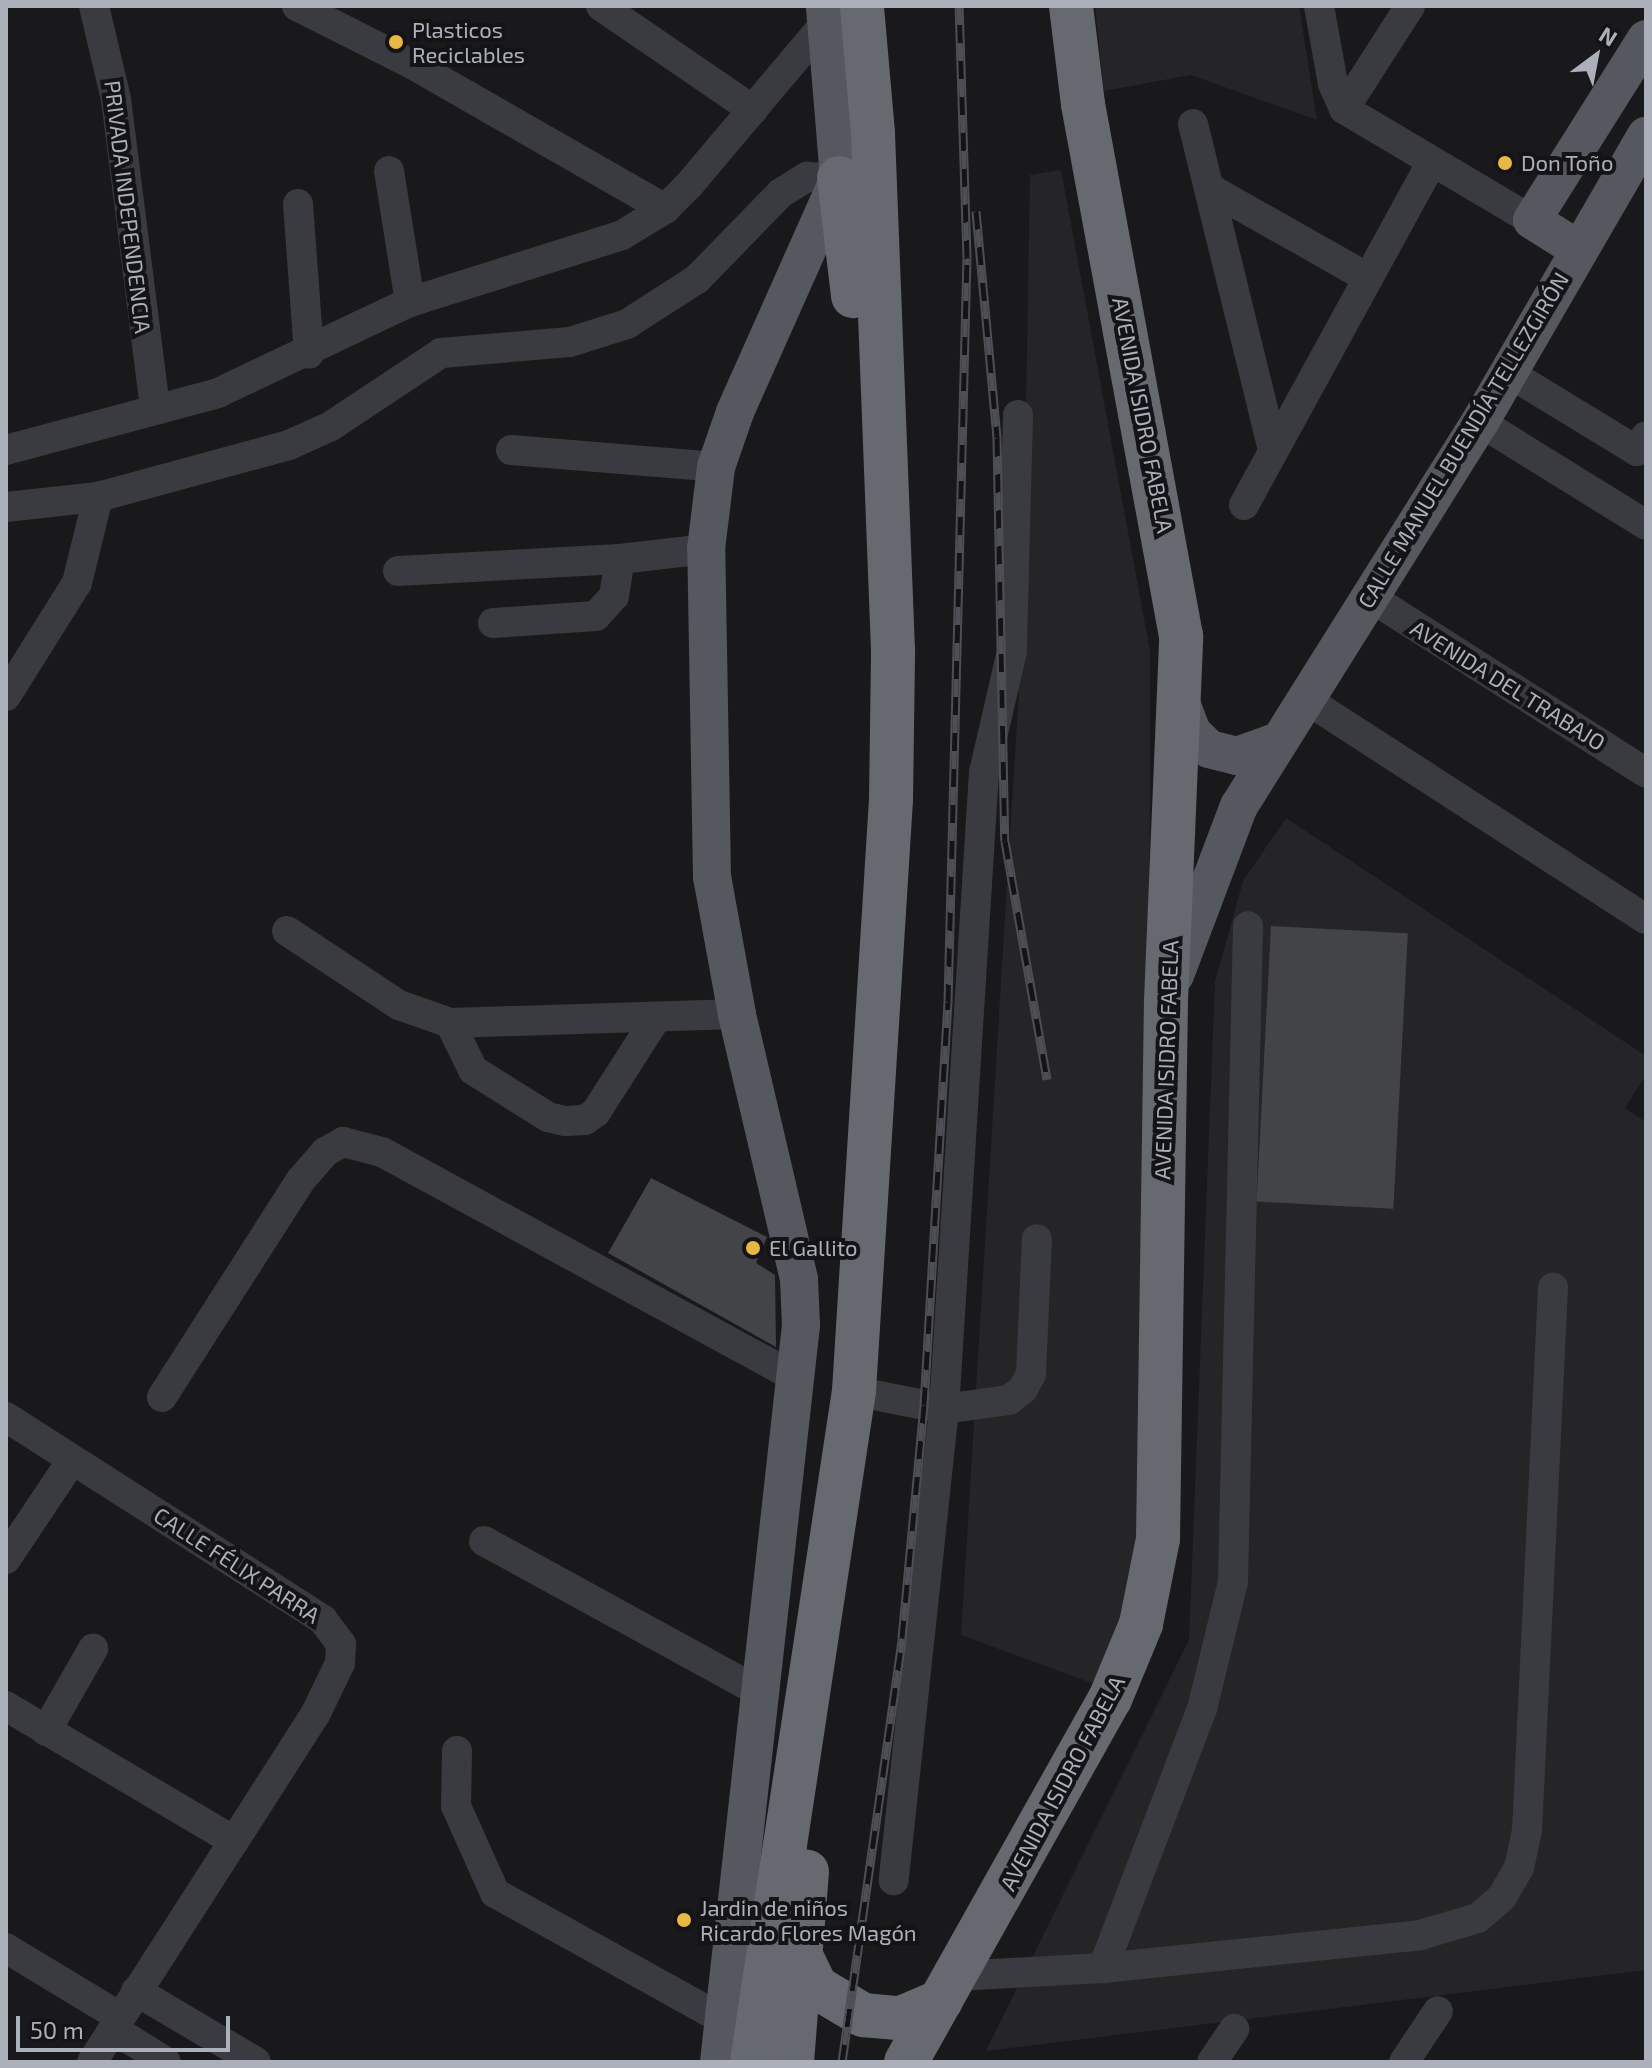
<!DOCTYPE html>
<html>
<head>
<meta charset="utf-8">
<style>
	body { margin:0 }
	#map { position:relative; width:1652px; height:2068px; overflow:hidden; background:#19191b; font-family:"Exo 2",sans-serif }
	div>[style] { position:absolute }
	.built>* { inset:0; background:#252528 }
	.building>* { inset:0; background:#434448; transform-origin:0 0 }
	.minor>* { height:30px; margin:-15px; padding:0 15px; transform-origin:15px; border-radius:15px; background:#3a3b40 }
	.major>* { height:38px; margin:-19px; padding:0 19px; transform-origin:19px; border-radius:19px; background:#56585f }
	.highway>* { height:44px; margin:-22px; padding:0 22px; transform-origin:22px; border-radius:22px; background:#676971 }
	.rail>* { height:9px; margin-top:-4.5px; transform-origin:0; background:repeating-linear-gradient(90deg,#141416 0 18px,#4d4f55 0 36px); box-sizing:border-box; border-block:2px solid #4d4f55 }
	.dots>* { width:22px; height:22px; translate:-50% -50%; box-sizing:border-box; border:4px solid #141416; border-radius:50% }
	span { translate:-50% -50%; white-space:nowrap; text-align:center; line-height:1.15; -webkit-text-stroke:8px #141416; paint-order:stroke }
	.poi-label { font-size:22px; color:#acb0ba }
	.left { translate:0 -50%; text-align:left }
	.street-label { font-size:22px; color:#acb0ba }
	.frame { position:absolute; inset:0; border:8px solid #acb0ba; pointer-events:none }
	.north { position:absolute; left:1556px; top:16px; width:80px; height:80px; -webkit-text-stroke:6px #141416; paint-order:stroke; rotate:32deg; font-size:22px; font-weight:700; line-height:32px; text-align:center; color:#acb0ba }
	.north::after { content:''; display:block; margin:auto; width:28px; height:36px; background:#acb0ba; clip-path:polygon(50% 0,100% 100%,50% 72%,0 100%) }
	.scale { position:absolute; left:16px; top:2016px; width:214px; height:36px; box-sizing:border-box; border:4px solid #acb0ba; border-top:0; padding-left:10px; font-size:24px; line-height:28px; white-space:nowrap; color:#acb0ba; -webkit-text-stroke:6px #141416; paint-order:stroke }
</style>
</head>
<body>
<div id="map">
	<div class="built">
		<i style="clip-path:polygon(1095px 6px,1299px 6px,1317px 120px,1191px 75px,1104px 91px)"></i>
		<i style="clip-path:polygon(1061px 170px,1150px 651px,1149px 1556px,1100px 1686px,961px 1635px,1022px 640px,1030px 175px)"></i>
		<i style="clip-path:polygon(1286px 818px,1646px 1056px,1646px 1075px,1625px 1108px,1646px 1122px,1646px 1970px,986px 2051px,1189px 1640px,1215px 982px,1243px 881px)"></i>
	</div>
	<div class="building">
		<i style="left:1271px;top:926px;width:137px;height:276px;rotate:3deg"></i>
		<i style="clip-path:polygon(651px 1178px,767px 1237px,756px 1263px,775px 1275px,776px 1347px,608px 1253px)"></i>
	</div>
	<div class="minor">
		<i style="left:94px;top:6px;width:96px;rotate:76.7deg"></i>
		<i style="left:116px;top:99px;width:312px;rotate:82.8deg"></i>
		<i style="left:297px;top:6px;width:129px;rotate:26.8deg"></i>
		<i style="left:412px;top:64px;width:292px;rotate:29.8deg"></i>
		<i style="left:601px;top:6px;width:184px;rotate:34.4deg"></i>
		<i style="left:1319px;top:6px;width:79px;rotate:79.8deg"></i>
		<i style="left:1333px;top:84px;width:27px;rotate:66deg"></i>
		<i style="left:1344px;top:109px;width:218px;rotate:30.6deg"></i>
		<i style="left:1344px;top:109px;width:122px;rotate:-57.3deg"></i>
		<i style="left:1193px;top:124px;width:336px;rotate:76.2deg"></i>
		<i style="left:389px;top:171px;width:133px;rotate:80.9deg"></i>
		<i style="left:1209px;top:188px;width:183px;rotate:29.5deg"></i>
		<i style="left:298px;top:204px;width:150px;rotate:85.8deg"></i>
		<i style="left:1509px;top:373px;width:150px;rotate:31.4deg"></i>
		<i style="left:1637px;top:451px;width:17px;rotate:-59deg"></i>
		<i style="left:1018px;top:415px;width:236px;rotate:91.5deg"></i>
		<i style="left:1012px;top:651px;width:124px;rotate:103deg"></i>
		<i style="left:984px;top:772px;width:638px;rotate:93.59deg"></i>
		<i style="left:944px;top:1409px;width:66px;rotate:-7.9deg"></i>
		<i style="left:1009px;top:1400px;width:18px;rotate:-38deg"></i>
		<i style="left:1023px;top:1389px;width:17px;rotate:-62deg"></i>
		<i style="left:1031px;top:1374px;width:135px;rotate:-87.5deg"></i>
		<i style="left:1480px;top:422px;width:195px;rotate:31.8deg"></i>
		<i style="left:6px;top:450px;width:220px;rotate:-15deg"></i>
		<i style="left:218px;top:393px;width:212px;rotate:-25.4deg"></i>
		<i style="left:410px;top:302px;width:222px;rotate:-17.5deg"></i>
		<i style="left:622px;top:235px;width:50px;rotate:-31.2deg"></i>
		<i style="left:665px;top:209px;width:34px;rotate:-45deg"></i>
		<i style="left:689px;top:185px;width:214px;rotate:-49.9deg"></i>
		<i style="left:511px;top:450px;width:206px;rotate:4.7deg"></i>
		<i style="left:1244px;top:505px;width:390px;rotate:-61.3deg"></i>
		<i style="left:6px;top:507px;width:93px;rotate:-6.2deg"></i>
		<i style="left:98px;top:497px;width:198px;rotate:-15.2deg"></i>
		<i style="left:289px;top:445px;width:46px;rotate:-24.3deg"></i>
		<i style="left:331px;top:426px;width:132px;rotate:-33.6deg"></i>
		<i style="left:441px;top:353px;width:129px;rotate:-4.9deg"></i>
		<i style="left:570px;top:342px;width:60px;rotate:-17.5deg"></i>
		<i style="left:627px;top:324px;width:83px;rotate:-32.7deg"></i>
		<i style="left:697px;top:279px;width:120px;rotate:-45.7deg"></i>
		<i style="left:781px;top:193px;width:31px;rotate:-32deg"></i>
		<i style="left:807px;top:177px;width:32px;rotate:2deg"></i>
		<i style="left:398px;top:571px;width:222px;rotate:-3.1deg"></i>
		<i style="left:620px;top:559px;width:87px;rotate:-6.6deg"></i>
		<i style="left:1370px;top:597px;width:327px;rotate:32.5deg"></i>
		<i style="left:493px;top:623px;width:103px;rotate:-3.9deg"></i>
		<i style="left:596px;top:616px;width:27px;rotate:-48deg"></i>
		<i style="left:614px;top:596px;width:37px;rotate:-81deg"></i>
		<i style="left:6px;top:696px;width:133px;rotate:-57.9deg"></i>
		<i style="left:77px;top:583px;width:89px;rotate:-76.3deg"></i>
		<i style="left:1304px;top:698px;width:407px;rotate:32.9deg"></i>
		<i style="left:287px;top:931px;width:134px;rotate:33.5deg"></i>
		<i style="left:399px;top:1005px;width:54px;rotate:19.4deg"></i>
		<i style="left:450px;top:1023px;width:287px;rotate:-1.8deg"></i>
		<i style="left:450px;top:1023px;width:52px;rotate:63.9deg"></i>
		<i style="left:473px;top:1070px;width:89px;rotate:32.1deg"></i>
		<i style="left:548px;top:1117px;width:18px;rotate:13deg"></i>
		<i style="left:566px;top:1121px;width:19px;rotate:-3deg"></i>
		<i style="left:585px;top:1120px;width:14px;rotate:-36deg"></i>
		<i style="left:596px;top:1112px;width:112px;rotate:-57.4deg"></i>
		<i style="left:854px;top:1391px;width:92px;rotate:11.3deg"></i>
		<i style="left:944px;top:1409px;width:474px;rotate:96.1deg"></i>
		<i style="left:162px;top:1397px;width:256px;rotate:-57.4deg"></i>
		<i style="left:300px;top:1181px;width:38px;rotate:-49deg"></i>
		<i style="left:325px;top:1152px;width:21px;rotate:-29deg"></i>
		<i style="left:343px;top:1142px;width:40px;rotate:14.4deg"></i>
		<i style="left:382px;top:1152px;width:469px;rotate:28.6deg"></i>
		<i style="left:6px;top:1417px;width:376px;rotate:32.6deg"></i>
		<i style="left:323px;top:1620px;width:30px;rotate:53deg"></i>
		<i style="left:341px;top:1644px;width:19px;rotate:93deg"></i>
		<i style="left:340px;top:1663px;width:55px;rotate:115.6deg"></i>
		<i style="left:316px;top:1713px;width:152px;rotate:122.6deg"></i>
		<i style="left:234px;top:1841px;width:265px;rotate:-149.4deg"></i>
		<i style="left:484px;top:1541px;width:315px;rotate:28.7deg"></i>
		<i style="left:6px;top:1559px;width:119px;rotate:-56.3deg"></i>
		<i style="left:46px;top:1731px;width:95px;rotate:-60.2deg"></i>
		<i style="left:457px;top:1751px;width:55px;rotate:91deg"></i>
		<i style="left:456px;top:1806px;width:95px;rotate:65.9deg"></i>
		<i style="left:495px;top:1893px;width:262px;rotate:29deg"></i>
		<i style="left:6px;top:1948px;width:133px;rotate:31.2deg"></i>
		<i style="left:1103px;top:1968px;width:277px;rotate:-69.1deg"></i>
		<i style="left:1202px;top:1709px;width:131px;rotate:-76.3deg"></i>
		<i style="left:1233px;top:1582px;width:656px;rotate:-88.69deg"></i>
		<i style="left:956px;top:1976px;width:147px;rotate:-3.1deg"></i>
		<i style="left:1103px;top:1968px;width:319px;rotate:-5.9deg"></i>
		<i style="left:1420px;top:1935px;width:60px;rotate:-16.3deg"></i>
		<i style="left:1478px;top:1918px;width:32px;rotate:-41deg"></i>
		<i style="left:1502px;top:1897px;width:34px;rotate:-60deg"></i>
		<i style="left:1519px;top:1868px;width:38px;rotate:-78deg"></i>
		<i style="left:1527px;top:1831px;width:544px;rotate:-87.26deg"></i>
		<i style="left:136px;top:1991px;width:139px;rotate:30.6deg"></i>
		<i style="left:113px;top:2029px;width:62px;rotate:31.9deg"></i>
		<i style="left:92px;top:2062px;width:263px;rotate:-57.3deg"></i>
		<i style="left:1212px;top:2062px;width:40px;rotate:-56deg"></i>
		<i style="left:1404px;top:2062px;width:61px;rotate:-56.3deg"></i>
	</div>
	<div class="major">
		<i style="left:1578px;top:249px;width:54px;rotate:-147.8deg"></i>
		<i style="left:1532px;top:220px;width:214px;rotate:-57.8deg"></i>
		<i style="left:1181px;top:703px;width:31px;rotate:69deg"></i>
		<i style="left:1192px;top:732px;width:24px;rotate:45deg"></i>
		<i style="left:1209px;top:749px;width:29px;rotate:14deg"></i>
		<i style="left:1237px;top:756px;width:41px;rotate:-19.7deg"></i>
		<i style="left:1175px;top:975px;width:181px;rotate:-69.3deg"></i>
		<i style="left:1239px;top:806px;width:453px;rotate:-57.9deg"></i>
		<i style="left:1480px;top:422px;width:331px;rotate:-59.9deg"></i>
		<i style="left:719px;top:2062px;width:742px;rotate:-83.65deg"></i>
		<i style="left:801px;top:1325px;width:46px;rotate:-92.5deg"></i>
		<i style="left:799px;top:1279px;width:272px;rotate:-103.2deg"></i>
		<i style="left:737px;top:1014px;width:139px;rotate:-100.3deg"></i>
		<i style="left:712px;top:877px;width:328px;rotate:-91deg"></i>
		<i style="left:706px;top:549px;width:83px;rotate:-83deg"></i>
		<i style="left:716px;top:467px;width:58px;rotate:-70.9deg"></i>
		<i style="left:735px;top:412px;width:256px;rotate:-66deg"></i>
		<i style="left:839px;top:178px;width:173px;rotate:-94.7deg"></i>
	</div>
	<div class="highway">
		<i style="left:839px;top:178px;width:119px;rotate:83.2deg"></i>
		<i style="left:799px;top:1952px;width:39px;rotate:64deg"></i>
		<i style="left:816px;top:1987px;width:55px;rotate:30.8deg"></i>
		<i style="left:863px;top:2015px;width:38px;rotate:5deg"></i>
		<i style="left:901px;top:2018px;width:43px;rotate:-23deg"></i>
		<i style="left:752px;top:2062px;width:679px;rotate:-81.36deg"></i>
		<i style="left:854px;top:1391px;width:592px;rotate:-86.42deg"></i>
		<i style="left:891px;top:800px;width:150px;rotate:-89.2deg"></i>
		<i style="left:893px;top:650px;width:517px;rotate:-92.22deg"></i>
		<i style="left:873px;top:133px;width:127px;rotate:-95deg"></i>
		<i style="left:792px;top:2062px;width:191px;rotate:-85.5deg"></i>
		<i style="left:906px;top:2062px;width:416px;rotate:-60.7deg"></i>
		<i style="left:1110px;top:1699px;width:81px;rotate:-67.5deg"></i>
		<i style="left:1141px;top:1624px;width:87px;rotate:-78.7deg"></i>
		<i style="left:1158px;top:1539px;width:538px;rotate:-89.15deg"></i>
		<i style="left:1166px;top:1001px;width:365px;rotate:-87.6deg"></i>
		<i style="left:1181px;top:636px;width:541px;rotate:-100.44deg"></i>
		<i style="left:1083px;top:104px;width:99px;rotate:-97deg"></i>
	</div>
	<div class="rail">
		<i style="left:976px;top:211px;width:228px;rotate:84.7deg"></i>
		<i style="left:997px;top:438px;width:403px;rotate:88.9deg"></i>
		<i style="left:1005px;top:841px;width:242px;rotate:80deg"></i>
		<i style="left:842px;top:2062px;width:428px;rotate:-81.9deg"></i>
		<i style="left:902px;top:1638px;width:234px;rotate:-84.6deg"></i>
		<i style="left:924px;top:1405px;width:404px;rotate:-86.6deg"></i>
		<i style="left:948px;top:1002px;width:744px;rotate:-88.54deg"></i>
		<i style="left:967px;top:258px;width:252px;rotate:-91.8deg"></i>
	</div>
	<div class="dots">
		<i style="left:396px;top:42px;background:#e9b744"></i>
		<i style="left:1505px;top:163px;background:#e9b744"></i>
		<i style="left:753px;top:1248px;background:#e9b744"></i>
		<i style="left:684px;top:1920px;background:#e9b744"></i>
	</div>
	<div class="poi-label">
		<span class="left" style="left:412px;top:42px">Plasticos<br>Reciclables</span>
		<span class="left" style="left:1521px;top:163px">Don Toño</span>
		<span class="left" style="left:769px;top:1248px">El Gallito</span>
		<span class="left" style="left:700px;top:1920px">Jardin de niños<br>Ricardo Flores Magón</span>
	</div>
	<div class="street-label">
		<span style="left:128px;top:207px;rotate:83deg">PRIVADA INDEPENDENCIA</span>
		<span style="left:1143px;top:415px;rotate:79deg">AVENIDA ISIDRO FABELA</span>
		<span style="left:1463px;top:440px;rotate:-59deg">CALLE MANUEL BUENDÍA TELLEZGIRÓN</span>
		<span style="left:1508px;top:685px;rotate:32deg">AVENIDA DEL TRABAJO</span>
		<span style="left:1166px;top:1060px;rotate:-88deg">AVENIDA ISIDRO FABELA</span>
		<span style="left:237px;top:1565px;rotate:33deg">CALLE FÉLIX PARRA</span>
		<span style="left:1062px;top:1783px;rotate:-62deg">AVENIDA ISIDRO FABELA</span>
	</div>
	<div class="frame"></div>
	<div class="north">N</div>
	<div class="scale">50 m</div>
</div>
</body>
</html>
